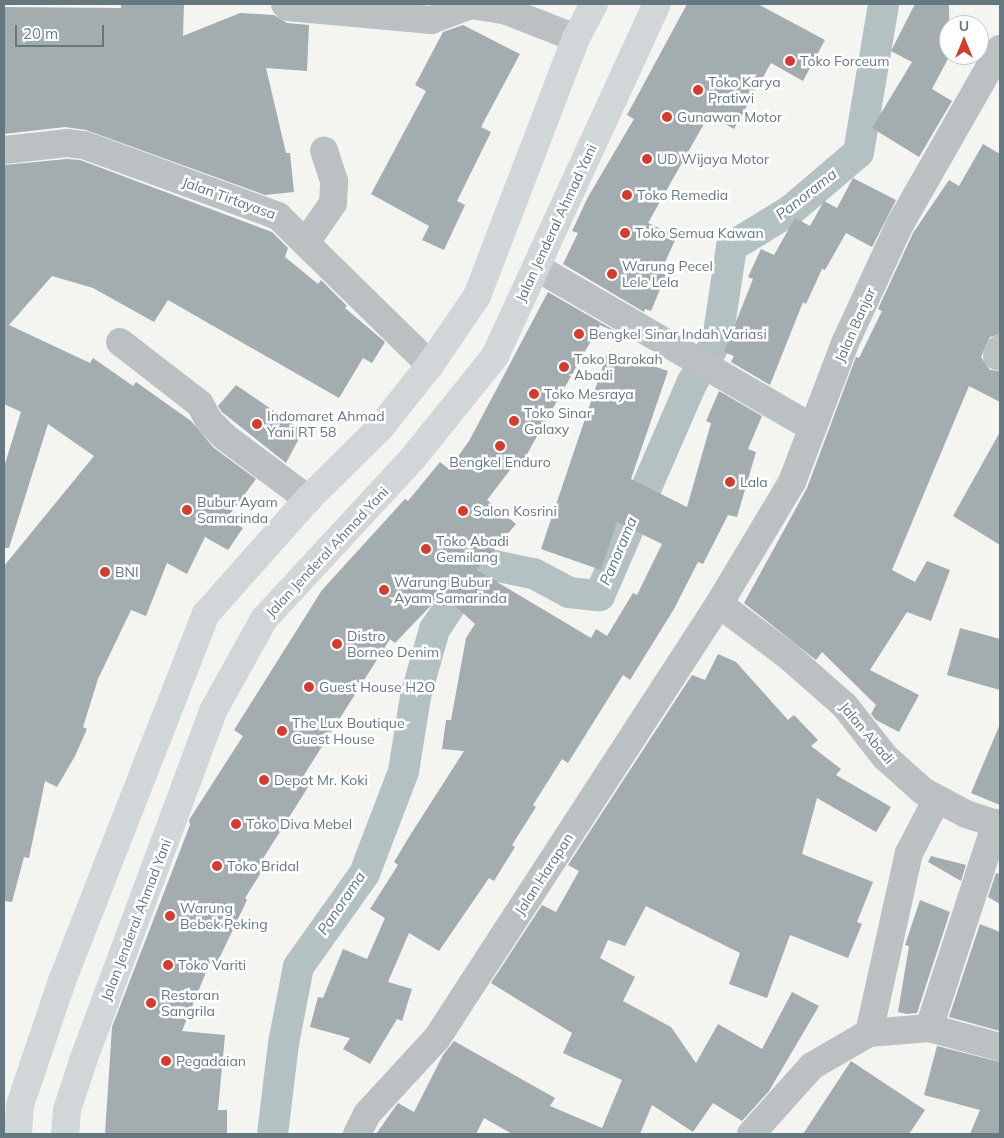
<!DOCTYPE html>
<html>
<head>
<meta charset="utf-8">
<style>
	body { margin:0 }
	#map { position:relative; width:1004px; height:1138px; overflow:hidden; background:#f4f4f1; font-family:Mulish,sans-serif }
	div>[style] { position:absolute }
	.canal>* { height:31px; margin:-15.5px; padding:0 15.5px; transform-origin:15.5px; border-radius:15.5px; background:#b3c1c3 }
	.building>* { inset:0; background:#a3acaf }
	.minor>* { height:28px; margin:-14px; padding:0 14px; transform-origin:14px; border-radius:14px; background:#bbc0c2 }
	.major>* { height:28px; margin:-14px; padding:0 14px; transform-origin:14px; border-radius:14px; background:#d1d6d9 }
	.dots>* { width:14px; height:14px; translate:-50% -50%; box-sizing:border-box; border:2px solid #fff; border-radius:50% }
	span { translate:-50% -50%; white-space:nowrap; text-align:center; line-height:1.15; -webkit-text-stroke:5px #fff; paint-order:stroke }
	.poi-label { font-size:14px; color:#65787f }
	.left { translate:0 -50%; text-align:left }
	.street-label { font-size:14px; color:#65787f }
	.water-label { font-size:15px; color:#617a7d; font-style:italic }
	.frame { position:absolute; inset:0; border:5px solid #65787f; pointer-events:none }
	.north { position:absolute; left:939px; top:15px; width:50px; height:50px; box-sizing:border-box; background:#fff; border:1px solid #c1c9cc; border-radius:50%; rotate:0deg; font-size:14px; font-weight:700; line-height:20px; text-align:center; color:#65787f }
	.north::after { content:''; display:block; margin:auto; width:18px; height:22px; background:#d63b2f; clip-path:polygon(50% 0,100% 100%,50% 72%,0 100%) }
	.scale { position:absolute; left:15px; top:25px; width:89px; height:22px; box-sizing:border-box; border:2px solid #65787f; border-top:0; padding-left:6px; font-size:15px; line-height:18px; white-space:nowrap; color:#65787f; -webkit-text-stroke:4px #fff; paint-order:stroke }
</style>
</head>
<body>
<div id="map">
	<div class="canal">
		<i style="left:272px;top:1134px;width:92px;rotate:-83.1deg"></i>
		<i style="left:283px;top:1043px;width:78px;rotate:-79deg"></i>
		<i style="left:298px;top:966px;width:114px;rotate:-54.6deg"></i>
		<i style="left:364px;top:873px;width:109px;rotate:-69.1deg"></i>
		<i style="left:403px;top:771px;width:76px;rotate:-80.9deg"></i>
		<i style="left:415px;top:696px;width:70px;rotate:-74.2deg"></i>
		<i style="left:434px;top:629px;width:47px;rotate:-56.3deg"></i>
		<i style="left:460px;top:590px;width:42px;rotate:-36.3deg"></i>
		<i style="left:494px;top:565px;width:40px;rotate:12deg"></i>
		<i style="left:533px;top:573px;width:40px;rotate:28deg"></i>
		<i style="left:568px;top:592px;width:31px;rotate:6deg"></i>
		<i style="left:599px;top:595px;width:231px;rotate:-66.5deg"></i>
		<i style="left:691px;top:383px;width:51px;rotate:-59.4deg"></i>
		<i style="left:717px;top:339px;width:94px;rotate:-81.4deg"></i>
		<i style="left:731px;top:246px;width:69px;rotate:-31.4deg"></i>
		<i style="left:790px;top:210px;width:89px;rotate:-40.5deg"></i>
		<i style="left:858px;top:152px;width:150px;rotate:-80.4deg"></i>
	</div>
	<div class="building">
		<i style="clip-path:polygon(121px 4px,184px 4px,183px 36px,240px 13px,274px 15px,287px 23px,309px 25px,307px 71px,266px 68px,286px 153px,290px 153px,294px 192px,265px 195px,86px 130px,65px 127px,4px 134px,4px 7px,121px 8px)"></i>
		<i style="clip-path:polygon(687px 4px,758px 4px,825px 40px,803px 81px,771px 63px,734px 129px,709px 115px,648px 223px,677px 236px,660px 273px,666px 275px,651px 311px,645px 309px,644px 312px,563px 264px,578px 233px,572px 231px,588px 197px,634px 119px,627px 115px)"></i>
		<i style="clip-path:polygon(915px 4px,949px 4px,950px 55px,932px 89px,952px 101px,919px 157px,872px 128px,912px 62px,891px 51px)"></i>
		<i style="clip-path:polygon(463px 25px,520px 54px,481px 127px,491px 132px,457px 201px,465px 205px,444px 250px,422px 240px,429px 226px,371px 194px,426px 91px,415px 85px,443px 32px)"></i>
		<i style="clip-path:polygon(983px 144px,1000px 154px,1000px 334px,990px 337px,981px 357px,990px 370px,1000px 371px,1000px 402px,969px 386px,892px 570px,915px 582px,927px 561px,950px 570px,931px 621px,907px 612px,870px 670px,919px 695px,899px 732px,876px 720px,871px 714px,876px 705px,822px 652px,816px 660px,744px 603px,807px 488px,856px 357px,859px 358px,882px 311px,878px 309px,913px 233px,949px 180px,959px 186px)"></i>
		<i style="clip-path:polygon(67px 159px,80px 160px,272px 232px,288px 248px,285px 257px,318px 284px,321px 280px,347px 306px,345px 308px,385px 342px,372px 363px,363px 358px,339px 398px,168px 300px,154px 322px,93px 288px,52px 276px,9px 325px,90px 363px,93px 358px,133px 386px,136px 382px,191px 421px,214px 448px,256px 479px,227px 518px,243px 528px,228px 550px,205px 537px,187px 574px,167px 563px,146px 616px,131px 610px,98px 679px,83px 727px,87px 729px,75px 756px,57px 787px,45px 781px,29px 858px,24px 857px,12px 902px,4px 901px,4px 566px,94px 456px,48px 424px,9px 548px,4px 548px,4px 467px,21px 412px,4px 404px,4px 165px)"></i>
		<i style="clip-path:polygon(853px 178px,896px 200px,872px 247px,846px 233px,825px 270px,822px 269px,806px 304px,803px 302px,770px 385px,731px 362px,734px 356px,724px 352px,753px 279px,748px 277px,761px 249px,774px 255px,795px 218px,810px 226px,824px 201px,837px 208px)"></i>
		<i style="clip-path:polygon(548px 292px,624px 336px,600px 325px,518px 470px,513px 466px,487px 500px,516px 524px,477px 570px,591px 638px,596px 629px,607px 636px,633px 593px,637px 595px,662px 544px,617px 522px,601px 570px,541px 549px,608px 351px,668px 371px,631px 479px,687px 507px,711px 423px,706px 421px,719px 391px,762px 416px,748px 449px,756px 452px,737px 517px,728px 515px,703px 564px,698px 562px,674px 609px,630px 680px,623px 675px,568px 763px,562px 759px,533px 805px,536px 807px,512px 845px,515px 847px,494px 881px,489px 878px,439px 951px,409px 933px,388px 982px,412px 989px,402px 1021px,397px 1019px,370px 1064px,343px 1049px,350px 1038px,310px 1027px,318px 997px,323px 998px,343px 949px,367px 959px,385px 918px,370px 909px,398px 865px,394px 862px,409px 837px,464px 751px,442px 749px,446px 720px,451px 720px,466px 638px,475px 624px,442px 594px,395px 643px,390px 639px,304px 775px,312px 781px,257px 868px,262px 871px,245px 898px,247px 900px,217px 963px,211px 960px,182px 1031px,225px 1035px,218px 1110px,227px 1110px,227px 1134px,105px 1134px,112px 1027px,190px 825px,189px 820px,243px 736px,234px 730px,322px 590px,405px 499px,408px 501px,440px 462px,449px 469px,469px 441px)"></i>
		<i style="clip-path:polygon(236px 385px,303px 431px,286px 463px,222px 412px,218px 406px)"></i>
		<i style="clip-path:polygon(1000px 432px,1000px 545px,953px 516px)"></i>
		<i style="clip-path:polygon(960px 628px,1000px 639px,1000px 690px,947px 675px)"></i>
		<i style="clip-path:polygon(718px 654px,736px 662px,788px 720px,794px 715px,818px 740px,811px 746px,841px 769px,836px 775px,891px 807px,876px 832px,817px 798px,802px 854px,873px 882px,857px 922px,862px 924px,848px 958px,790px 935px,767px 998px,729px 984px,740px 953px,646px 906px,625px 946px,608px 940px,600px 958px,635px 977px,623px 1001px,671px 1027px,696px 1063px,718px 1024px,762px 1049px,792px 992px,819px 1006px,769px 1091px,742px 1121px,713px 1103px,693px 1132px,652px 1105px,640px 1134px,512px 1134px,484px 1118px,476px 1134px,376px 1134px,398px 1103px,414px 1112px,443px 1055px,454px 1041px,555px 1098px,550px 1106px,602px 1128px,622px 1080px,563px 1053px,572px 1033px,491px 983px,542px 905px,556px 912px,579px 871px,568px 865px,692px 675px,705px 680px)"></i>
		<i style="clip-path:polygon(1000px 724px,1000px 805px,971px 793px)"></i>
		<i style="clip-path:polygon(931px 856px,966px 865px,961px 881px,928px 862px)"></i>
		<i style="clip-path:polygon(996px 873px,1000px 874px,1000px 904px,988px 897px)"></i>
		<i style="clip-path:polygon(920px 900px,950px 912px,917px 1013px,907px 1014px,898px 1012px,909px 946px,905px 945px)"></i>
		<i style="clip-path:polygon(980px 924px,1000px 932px,1000px 1031px,949px 1017px)"></i>
		<i style="clip-path:polygon(937px 1046px,1000px 1062px,1000px 1134px,970px 1134px,980px 1110px,924px 1095px)"></i>
		<i style="clip-path:polygon(851px 1061px,925px 1110px,909px 1134px,803px 1134px)"></i>
	</div>
	<div class="minor">
		<i style="left:285px;top:4px;width:4px;rotate:45deg"></i>
		<i style="left:288px;top:7px;width:144px;rotate:5.2deg"></i>
		<i style="left:431px;top:20px;width:43px;rotate:-20.6deg"></i>
		<i style="left:471px;top:5px;width:33px;rotate:9deg"></i>
		<i style="left:504px;top:10px;width:77px;rotate:21.3deg"></i>
		<i style="left:4px;top:150px;width:63px;rotate:-6.3deg"></i>
		<i style="left:67px;top:143px;width:17px;rotate:7deg"></i>
		<i style="left:84px;top:145px;width:207px;rotate:20.1deg"></i>
		<i style="left:278px;top:216px;width:213px;rotate:44.4deg"></i>
		<i style="left:307px;top:241px;width:46px;rotate:-55.6deg"></i>
		<i style="left:333px;top:203px;width:22px;rotate:-87deg"></i>
		<i style="left:334px;top:181px;width:32px;rotate:-108deg"></i>
		<i style="left:536px;top:267px;width:320px;rotate:30.2deg"></i>
		<i style="left:120px;top:342px;width:101px;rotate:37.8deg"></i>
		<i style="left:200px;top:404px;width:19px;rotate:62deg"></i>
		<i style="left:209px;top:421px;width:23px;rotate:45deg"></i>
		<i style="left:225px;top:437px;width:104px;rotate:36.8deg"></i>
		<i style="left:997px;top:356px;width:8px;rotate:-67deg"></i>
		<i style="left:719px;top:604px;width:85px;rotate:36.9deg"></i>
		<i style="left:787px;top:655px;width:77px;rotate:41.3deg"></i>
		<i style="left:845px;top:706px;width:65px;rotate:51.9deg"></i>
		<i style="left:885px;top:757px;width:51px;rotate:41.8deg"></i>
		<i style="left:923px;top:791px;width:49px;rotate:28.1deg"></i>
		<i style="left:966px;top:814px;width:36px;rotate:18deg"></i>
		<i style="left:929px;top:1028px;width:73px;rotate:15deg"></i>
		<i style="left:869px;top:1033px;width:184px;rotate:-77.5deg"></i>
		<i style="left:909px;top:853px;width:61px;rotate:-62.6deg"></i>
		<i style="left:357px;top:1134px;width:22px;rotate:-63deg"></i>
		<i style="left:367px;top:1114px;width:103px;rotate:-47.4deg"></i>
		<i style="left:437px;top:1038px;width:518px;rotate:-56.99deg"></i>
		<i style="left:719px;top:604px;width:142px;rotate:-59.1deg"></i>
		<i style="left:792px;top:482px;width:149px;rotate:-69.1deg"></i>
		<i style="left:845px;top:343px;width:129px;rotate:-65.2deg"></i>
		<i style="left:899px;top:226px;width:204px;rotate:-60.3deg"></i>
		<i style="left:751px;top:1134px;width:91px;rotate:-48.1deg"></i>
		<i style="left:812px;top:1066px;width:66px;rotate:-30.1deg"></i>
		<i style="left:869px;top:1033px;width:60px;rotate:-4.8deg"></i>
		<i style="left:929px;top:1028px;width:216px;rotate:-71.9deg"></i>
	</div>
	<div class="major">
		<i style="left:18px;top:1134px;width:29px;rotate:-86deg"></i>
		<i style="left:20px;top:1105px;width:131px;rotate:-71.3deg"></i>
		<i style="left:62px;top:981px;width:394px;rotate:-68.6deg"></i>
		<i style="left:206px;top:614px;width:154px;rotate:-48.4deg"></i>
		<i style="left:308px;top:499px;width:101px;rotate:-44.6deg"></i>
		<i style="left:380px;top:428px;width:80px;rotate:-51.6deg"></i>
		<i style="left:430px;top:365px;width:83px;rotate:-55.7deg"></i>
		<i style="left:477px;top:296px;width:276px;rotate:-69deg"></i>
		<i style="left:576px;top:38px;width:38px;rotate:-62deg"></i>
		<i style="left:65px;top:1134px;width:24px;rotate:-85deg"></i>
		<i style="left:67px;top:1110px;width:52px;rotate:-71.9deg"></i>
		<i style="left:83px;top:1061px;width:373px;rotate:-69.6deg"></i>
		<i style="left:213px;top:711px;width:105px;rotate:-61deg"></i>
		<i style="left:264px;top:619px;width:219px;rotate:-47.2deg"></i>
		<i style="left:413px;top:458px;width:131px;rotate:-51.2deg"></i>
		<i style="left:495px;top:356px;width:387px;rotate:-65.3deg"></i>
	</div>
	<div class="dots">
		<i style="left:790px;top:61px;background:#d63b2f"></i>
		<i style="left:698px;top:90px;background:#d63b2f"></i>
		<i style="left:667px;top:117px;background:#d63b2f"></i>
		<i style="left:647px;top:159px;background:#d63b2f"></i>
		<i style="left:627px;top:195px;background:#d63b2f"></i>
		<i style="left:625px;top:233px;background:#d63b2f"></i>
		<i style="left:612px;top:274px;background:#d63b2f"></i>
		<i style="left:579px;top:334px;background:#d63b2f"></i>
		<i style="left:564px;top:367px;background:#d63b2f"></i>
		<i style="left:534px;top:394px;background:#d63b2f"></i>
		<i style="left:514px;top:421px;background:#d63b2f"></i>
		<i style="left:257px;top:424px;background:#d63b2f"></i>
		<i style="left:500px;top:446px;background:#d63b2f"></i>
		<i style="left:730px;top:482px;background:#d63b2f"></i>
		<i style="left:187px;top:510px;background:#d63b2f"></i>
		<i style="left:463px;top:511px;background:#d63b2f"></i>
		<i style="left:426px;top:549px;background:#d63b2f"></i>
		<i style="left:105px;top:572px;background:#d63b2f"></i>
		<i style="left:384px;top:590px;background:#d63b2f"></i>
		<i style="left:337px;top:644px;background:#d63b2f"></i>
		<i style="left:309px;top:687px;background:#d63b2f"></i>
		<i style="left:282px;top:731px;background:#d63b2f"></i>
		<i style="left:264px;top:780px;background:#d63b2f"></i>
		<i style="left:236px;top:824px;background:#d63b2f"></i>
		<i style="left:217px;top:866px;background:#d63b2f"></i>
		<i style="left:170px;top:916px;background:#d63b2f"></i>
		<i style="left:168px;top:965px;background:#d63b2f"></i>
		<i style="left:151px;top:1003px;background:#d63b2f"></i>
		<i style="left:166px;top:1061px;background:#d63b2f"></i>
	</div>
	<div class="poi-label">
		<span class="left" style="left:800px;top:61px">Toko Forceum</span>
		<span class="left" style="left:708px;top:90px">Toko Karya<br>Pratiwi</span>
		<span class="left" style="left:677px;top:117px">Gunawan Motor</span>
		<span class="left" style="left:657px;top:159px">UD Wijaya Motor</span>
		<span class="left" style="left:637px;top:195px">Toko Remedia</span>
		<span class="left" style="left:635px;top:233px">Toko Semua Kawan</span>
		<span class="left" style="left:622px;top:274px">Warung Pecel<br>Lele Lela</span>
		<span class="left" style="left:589px;top:334px">Bengkel Sinar Indah Variasi</span>
		<span class="left" style="left:574px;top:367px">Toko Barokah<br>Abadi</span>
		<span class="left" style="left:544px;top:394px">Toko Mesraya</span>
		<span class="left" style="left:524px;top:421px">Toko Sinar<br>Galaxy</span>
		<span class="left" style="left:267px;top:424px">Indomaret Ahmad<br>Yani RT 58</span>
		<span style="left:500px;top:462px">Bengkel Enduro</span>
		<span class="left" style="left:740px;top:482px">Lala</span>
		<span class="left" style="left:197px;top:510px">Bubur Ayam<br>Samarinda</span>
		<span class="left" style="left:473px;top:511px">Salon Kosrini</span>
		<span class="left" style="left:436px;top:549px">Toko Abadi<br>Gemilang</span>
		<span class="left" style="left:115px;top:572px">BNI</span>
		<span class="left" style="left:394px;top:590px">Warung Bubur<br>Ayam Samarinda</span>
		<span class="left" style="left:347px;top:644px">Distro<br>Borneo Denim</span>
		<span class="left" style="left:319px;top:687px">Guest House H2O</span>
		<span class="left" style="left:292px;top:731px">The Lux Boutique<br>Guest House</span>
		<span class="left" style="left:274px;top:780px">Depot Mr. Koki</span>
		<span class="left" style="left:246px;top:824px">Toko Diva Mebel</span>
		<span class="left" style="left:227px;top:866px">Toko Bridal</span>
		<span class="left" style="left:180px;top:916px">Warung<br>Bebek Peking</span>
		<span class="left" style="left:178px;top:965px">Toko Variti</span>
		<span class="left" style="left:161px;top:1003px">Restoran<br>Sangrila</span>
		<span class="left" style="left:176px;top:1061px">Pegadaian</span>
	</div>
	<div class="street-label">
		<span style="left:229px;top:198px;rotate:20deg">Jalan Tirtayasa</span>
		<span style="left:556px;top:223px;rotate:-65deg">Jalan Jenderal Ahmad Yani</span>
		<span style="left:855px;top:325px;rotate:-66deg">Jalan Banjar</span>
		<span style="left:327px;top:552px;rotate:-47deg">Jalan Jenderal Ahmad Yani</span>
		<span style="left:867px;top:733px;rotate:50deg">Jalan Abadi</span>
		<span style="left:544px;top:874px;rotate:-57deg">Jalan Harapan</span>
		<span style="left:136px;top:920px;rotate:-69deg">Jalan Jenderal Ahmad Yani</span>
	</div>
	<div class="water-label">
		<span style="left:806px;top:194px;rotate:-38deg">Panorama</span>
		<span style="left:618px;top:551px;rotate:-67deg">Panorama</span>
		<span style="left:341px;top:903px;rotate:-56deg">Panorama</span>
	</div>
	<div class="frame"></div>
	<div class="north">U</div>
	<div class="scale">20 m</div>
</div>
</body>
</html>
